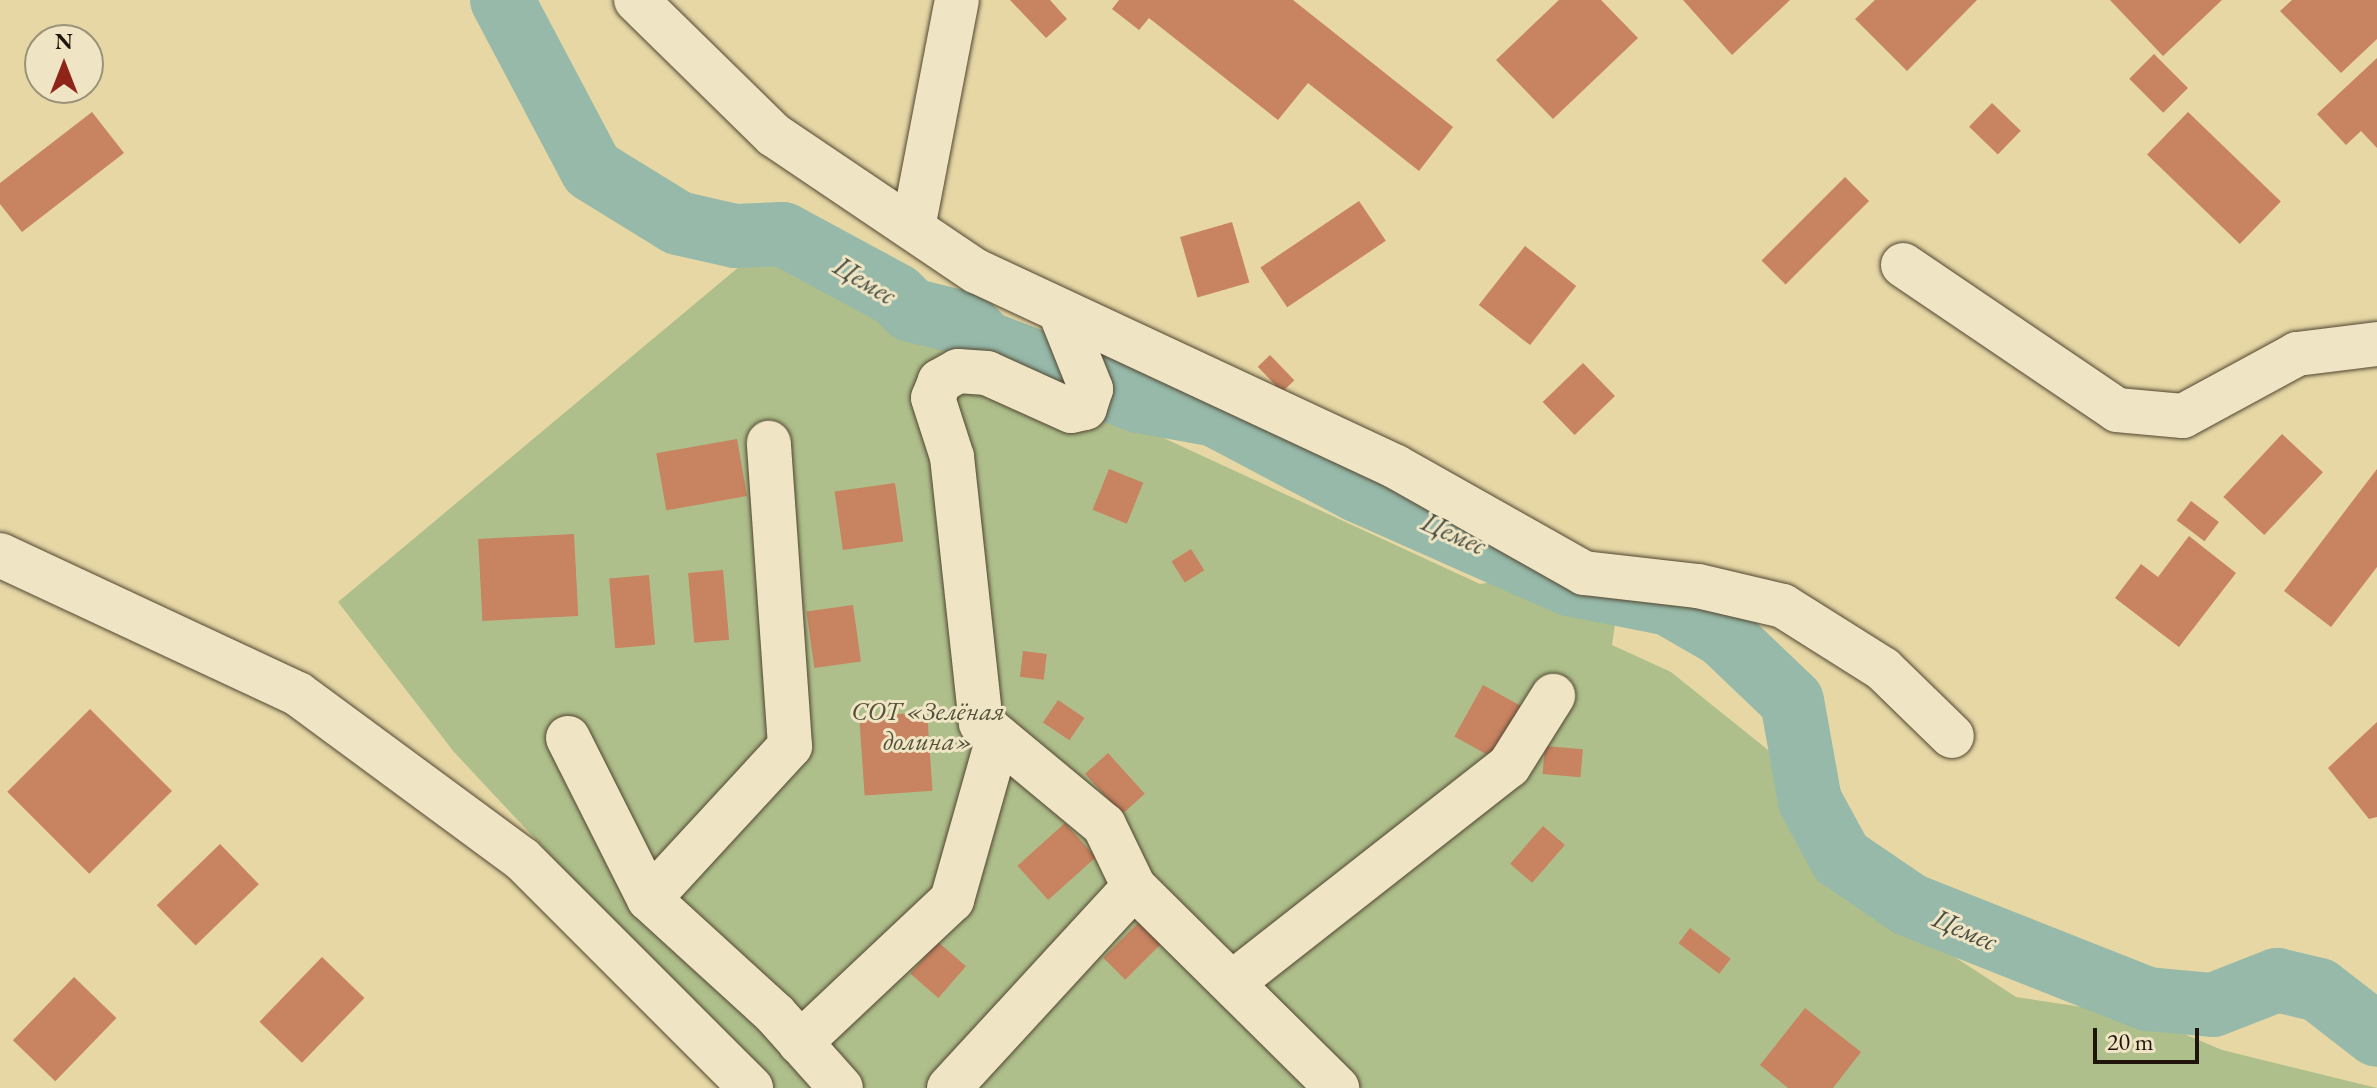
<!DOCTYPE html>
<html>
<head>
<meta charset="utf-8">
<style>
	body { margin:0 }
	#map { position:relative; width:2377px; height:1088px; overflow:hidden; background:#e6d7a5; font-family:"EB Garamond",serif }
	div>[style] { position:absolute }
	.green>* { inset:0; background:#aebf8b }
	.river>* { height:64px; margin:-32px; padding:0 32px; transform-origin:32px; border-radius:32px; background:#96b9a9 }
	.building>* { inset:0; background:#c88360; transform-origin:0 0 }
	.roads { filter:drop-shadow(0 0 2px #524632) drop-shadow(0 0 2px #524632) }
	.minor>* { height:44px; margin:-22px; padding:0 22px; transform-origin:22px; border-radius:22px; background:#efe5c4 }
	span { translate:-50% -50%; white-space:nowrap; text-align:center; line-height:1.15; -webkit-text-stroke:6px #efe5c4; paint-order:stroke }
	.park-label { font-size:26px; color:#525038; font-style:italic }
	.water-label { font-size:28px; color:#494e43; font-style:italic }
	.north { position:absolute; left:24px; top:24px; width:80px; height:80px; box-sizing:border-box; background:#efe5c4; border:2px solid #9c927a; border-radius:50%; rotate:0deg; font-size:22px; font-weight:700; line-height:32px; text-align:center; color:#20150c }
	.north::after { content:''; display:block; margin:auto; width:28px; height:36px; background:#8f2418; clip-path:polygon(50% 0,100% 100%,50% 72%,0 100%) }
	.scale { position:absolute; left:2093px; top:1028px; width:106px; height:36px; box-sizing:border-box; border:4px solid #20150c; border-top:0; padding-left:10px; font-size:24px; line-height:28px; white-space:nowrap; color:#20150c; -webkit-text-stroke:6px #efe5c4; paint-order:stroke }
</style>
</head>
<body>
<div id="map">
	<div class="green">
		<i style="clip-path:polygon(758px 251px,1480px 584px,1509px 579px,1615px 624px,1612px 645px,1671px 672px,1773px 754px,1832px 877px,2016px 997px,2142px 1016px,2222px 1050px,2377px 1088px,768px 1088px,454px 752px,338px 602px)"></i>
	</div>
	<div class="river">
		<i style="left:502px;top:0;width:192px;rotate:62.1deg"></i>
		<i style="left:592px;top:170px;width:101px;rotate:31.6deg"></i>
		<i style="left:678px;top:223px;width:58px;rotate:12.8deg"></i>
		<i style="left:735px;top:236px;width:48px;rotate:-2.4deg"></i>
		<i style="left:783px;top:234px;width:128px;rotate:28.4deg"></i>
		<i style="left:896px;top:295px;width:21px;rotate:45deg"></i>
		<i style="left:911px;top:310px;width:58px;rotate:14deg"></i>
		<i style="left:967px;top:324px;width:27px;rotate:45deg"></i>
		<i style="left:986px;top:343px;width:164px;rotate:20.8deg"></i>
		<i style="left:1139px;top:401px;width:77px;rotate:10.4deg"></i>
		<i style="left:1215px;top:415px;width:161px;rotate:27.8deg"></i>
		<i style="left:1357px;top:490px;width:232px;rotate:23.9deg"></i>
		<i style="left:1569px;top:584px;width:102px;rotate:11.3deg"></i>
		<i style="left:1669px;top:604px;width:62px;rotate:29.9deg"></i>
		<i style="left:1723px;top:635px;width:95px;rotate:43.7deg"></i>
		<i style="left:1792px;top:701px;width:102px;rotate:79.8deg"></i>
		<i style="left:1810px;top:801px;width:65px;rotate:61.5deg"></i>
		<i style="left:1841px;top:858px;width:83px;rotate:34.3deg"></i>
		<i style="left:1910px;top:905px;width:256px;rotate:21.6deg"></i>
		<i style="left:2148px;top:999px;width:65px;rotate:5.3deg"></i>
		<i style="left:2213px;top:1005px;width:69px;rotate:-21.3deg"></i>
		<i style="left:2277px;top:980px;width:43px;rotate:13.4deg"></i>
		<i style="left:2319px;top:990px;width:73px;rotate:37.8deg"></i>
	</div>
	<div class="building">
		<i style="clip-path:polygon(1010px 0,1050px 0,1067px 19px,1046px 38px)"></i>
		<i style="clip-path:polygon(1119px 0,1293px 0,1453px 127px,1419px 171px,1308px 83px,1278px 120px,1149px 18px,1139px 30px,1112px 9px)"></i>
		<i style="clip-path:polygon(1559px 0,1601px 0,1638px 38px,1553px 119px,1496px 60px)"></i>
		<i style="clip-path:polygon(1683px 0,1790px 0,1732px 55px)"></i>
		<i style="clip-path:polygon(1875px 0,1977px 0,1907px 71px,1855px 19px)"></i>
		<i style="clip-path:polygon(2110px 0,2222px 0,2163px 56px)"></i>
		<i style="clip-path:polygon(2292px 0,2377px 0,2377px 39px,2341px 73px,2280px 11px)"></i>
		<i style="left:2154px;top:54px;width:48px;height:35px;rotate:45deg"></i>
		<i style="clip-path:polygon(2377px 58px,2377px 148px,2361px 131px,2346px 145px,2317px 114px)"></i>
		<i style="left:1992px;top:103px;width:40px;height:33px;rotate:44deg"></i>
		<i style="clip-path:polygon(92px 112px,124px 153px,22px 232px,0 204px,0 183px)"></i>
		<i style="left:2188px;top:112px;width:129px;height:59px;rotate:44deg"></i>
		<i style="left:1845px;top:177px;width:34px;height:118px;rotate:45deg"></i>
		<i style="left:1359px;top:201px;width:48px;height:119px;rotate:56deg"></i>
		<i style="left:1232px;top:222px;width:63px;height:54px;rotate:74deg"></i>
		<i style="left:1525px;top:246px;width:65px;height:75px;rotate:38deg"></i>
		<i style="left:1270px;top:355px;width:35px;height:17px;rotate:46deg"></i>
		<i style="left:1583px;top:363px;width:46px;height:56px;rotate:46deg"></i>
		<i style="left:2282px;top:434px;width:56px;height:86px;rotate:43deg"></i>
		<i style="left:737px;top:439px;width:58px;height:82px;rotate:80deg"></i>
		<i style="left:1109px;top:469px;width:37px;height:44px;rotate:22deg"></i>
		<i style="clip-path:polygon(2377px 469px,2377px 567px,2331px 627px,2284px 591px)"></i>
		<i style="left:895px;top:483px;width:59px;height:61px;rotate:82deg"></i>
		<i style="left:2191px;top:501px;width:35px;height:24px;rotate:37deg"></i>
		<i style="left:574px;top:534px;width:82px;height:96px;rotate:87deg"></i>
		<i style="clip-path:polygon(2189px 536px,2236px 573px,2179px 647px,2115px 598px,2141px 564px,2158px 577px)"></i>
		<i style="left:1191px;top:549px;width:25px;height:23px;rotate:58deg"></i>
		<i style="left:723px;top:570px;width:70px;height:35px;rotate:85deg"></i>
		<i style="left:649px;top:575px;width:70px;height:40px;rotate:85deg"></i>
		<i style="left:853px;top:605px;width:57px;height:47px;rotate:82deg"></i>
		<i style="left:1023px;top:651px;width:24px;height:26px;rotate:7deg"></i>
		<i style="left:1483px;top:685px;width:48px;height:59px;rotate:29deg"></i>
		<i style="left:1058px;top:700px;width:32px;height:27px;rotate:34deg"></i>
		<i style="left:90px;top:709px;width:116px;height:117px;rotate:45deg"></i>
		<i style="left:927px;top:712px;width:79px;height:68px;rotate:86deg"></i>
		<i style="clip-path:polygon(2377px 722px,2377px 817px,2369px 819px,2328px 768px)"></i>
		<i style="left:1545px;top:746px;width:38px;height:28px;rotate:5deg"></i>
		<i style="left:1108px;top:753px;width:55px;height:31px;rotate:48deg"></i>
		<i style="left:1065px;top:823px;width:46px;height:64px;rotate:48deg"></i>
		<i style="left:1543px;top:826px;width:29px;height:50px;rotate:41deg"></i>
		<i style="left:220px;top:844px;width:56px;height:88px;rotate:46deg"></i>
		<i style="left:1145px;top:916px;width:31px;height:59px;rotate:45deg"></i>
		<i style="left:1690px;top:928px;width:51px;height:19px;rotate:37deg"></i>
		<i style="left:938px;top:942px;width:37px;height:42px;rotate:41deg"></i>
		<i style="left:322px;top:957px;width:59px;height:90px;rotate:44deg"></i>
		<i style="left:74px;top:977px;width:59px;height:88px;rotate:44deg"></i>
		<i style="clip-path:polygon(1805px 1008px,1861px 1052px,1833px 1088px,1788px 1088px,1760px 1065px)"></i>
	</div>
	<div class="roads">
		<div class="minor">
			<i style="left:636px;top:0;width:193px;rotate:44.4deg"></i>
			<i style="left:774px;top:135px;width:244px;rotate:34deg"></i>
			<i style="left:976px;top:271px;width:463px;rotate:25deg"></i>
			<i style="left:1396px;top:467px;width:216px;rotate:29.4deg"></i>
			<i style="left:1584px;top:573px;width:115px;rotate:6.5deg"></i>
			<i style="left:1698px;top:586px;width:87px;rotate:13.2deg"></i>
			<i style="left:1783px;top:606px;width:118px;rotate:32.2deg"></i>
			<i style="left:1883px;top:669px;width:96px;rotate:44.2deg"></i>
			<i style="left:913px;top:228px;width:232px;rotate:-79.1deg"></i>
			<i style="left:1903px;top:265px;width:258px;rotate:34.1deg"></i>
			<i style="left:2117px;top:410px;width:66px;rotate:5.2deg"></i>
			<i style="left:2183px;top:416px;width:130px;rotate:-28.5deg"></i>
			<i style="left:2297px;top:354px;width:81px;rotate:-7.1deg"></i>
			<i style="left:1061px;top:314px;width:81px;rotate:68.2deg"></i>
			<i style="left:1091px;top:389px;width:20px;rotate:108deg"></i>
			<i style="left:1085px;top:408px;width:14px;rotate:168deg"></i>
			<i style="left:1071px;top:411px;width:92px;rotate:-155.7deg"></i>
			<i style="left:987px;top:373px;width:29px;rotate:-176deg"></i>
			<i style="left:958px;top:371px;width:21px;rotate:151deg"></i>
			<i style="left:940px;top:381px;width:18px;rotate:112deg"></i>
			<i style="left:933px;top:398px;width:62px;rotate:72.1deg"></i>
			<i style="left:952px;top:457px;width:268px;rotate:83.8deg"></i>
			<i style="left:981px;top:723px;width:160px;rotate:39.7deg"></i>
			<i style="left:1104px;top:825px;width:69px;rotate:64.2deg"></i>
			<i style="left:1134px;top:887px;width:286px;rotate:44.7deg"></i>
			<i style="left:0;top:555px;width:329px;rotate:25deg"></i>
			<i style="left:298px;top:694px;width:278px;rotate:36.4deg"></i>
			<i style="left:522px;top:859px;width:324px;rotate:45deg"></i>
			<i style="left:568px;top:738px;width:180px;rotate:63.3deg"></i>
			<i style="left:649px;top:899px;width:171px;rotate:42.4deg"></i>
			<i style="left:775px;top:1014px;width:99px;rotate:48.3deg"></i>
			<i style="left:649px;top:899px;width:208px;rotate:-47.3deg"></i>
			<i style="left:790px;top:746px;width:304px;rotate:-94deg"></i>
			<i style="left:1232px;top:983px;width:352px;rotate:-38.1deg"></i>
			<i style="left:1509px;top:766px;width:83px;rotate:-57.8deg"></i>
			<i style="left:800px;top:1043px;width:209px;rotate:-43.3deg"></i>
			<i style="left:952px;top:900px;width:169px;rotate:-74.2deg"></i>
			<i style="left:949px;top:1088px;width:273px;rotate:-47.4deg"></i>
		</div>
	</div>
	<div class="park-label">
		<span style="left:928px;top:727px">СОТ «Зелёная<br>долина»</span>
	</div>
	<div class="water-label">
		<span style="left:865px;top:280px;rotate:31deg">Цемес</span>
		<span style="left:1454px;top:533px;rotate:24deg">Цемес</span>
		<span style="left:1965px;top:929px;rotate:23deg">Цемес</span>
	</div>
	<div class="north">N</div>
	<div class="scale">20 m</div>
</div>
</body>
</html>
